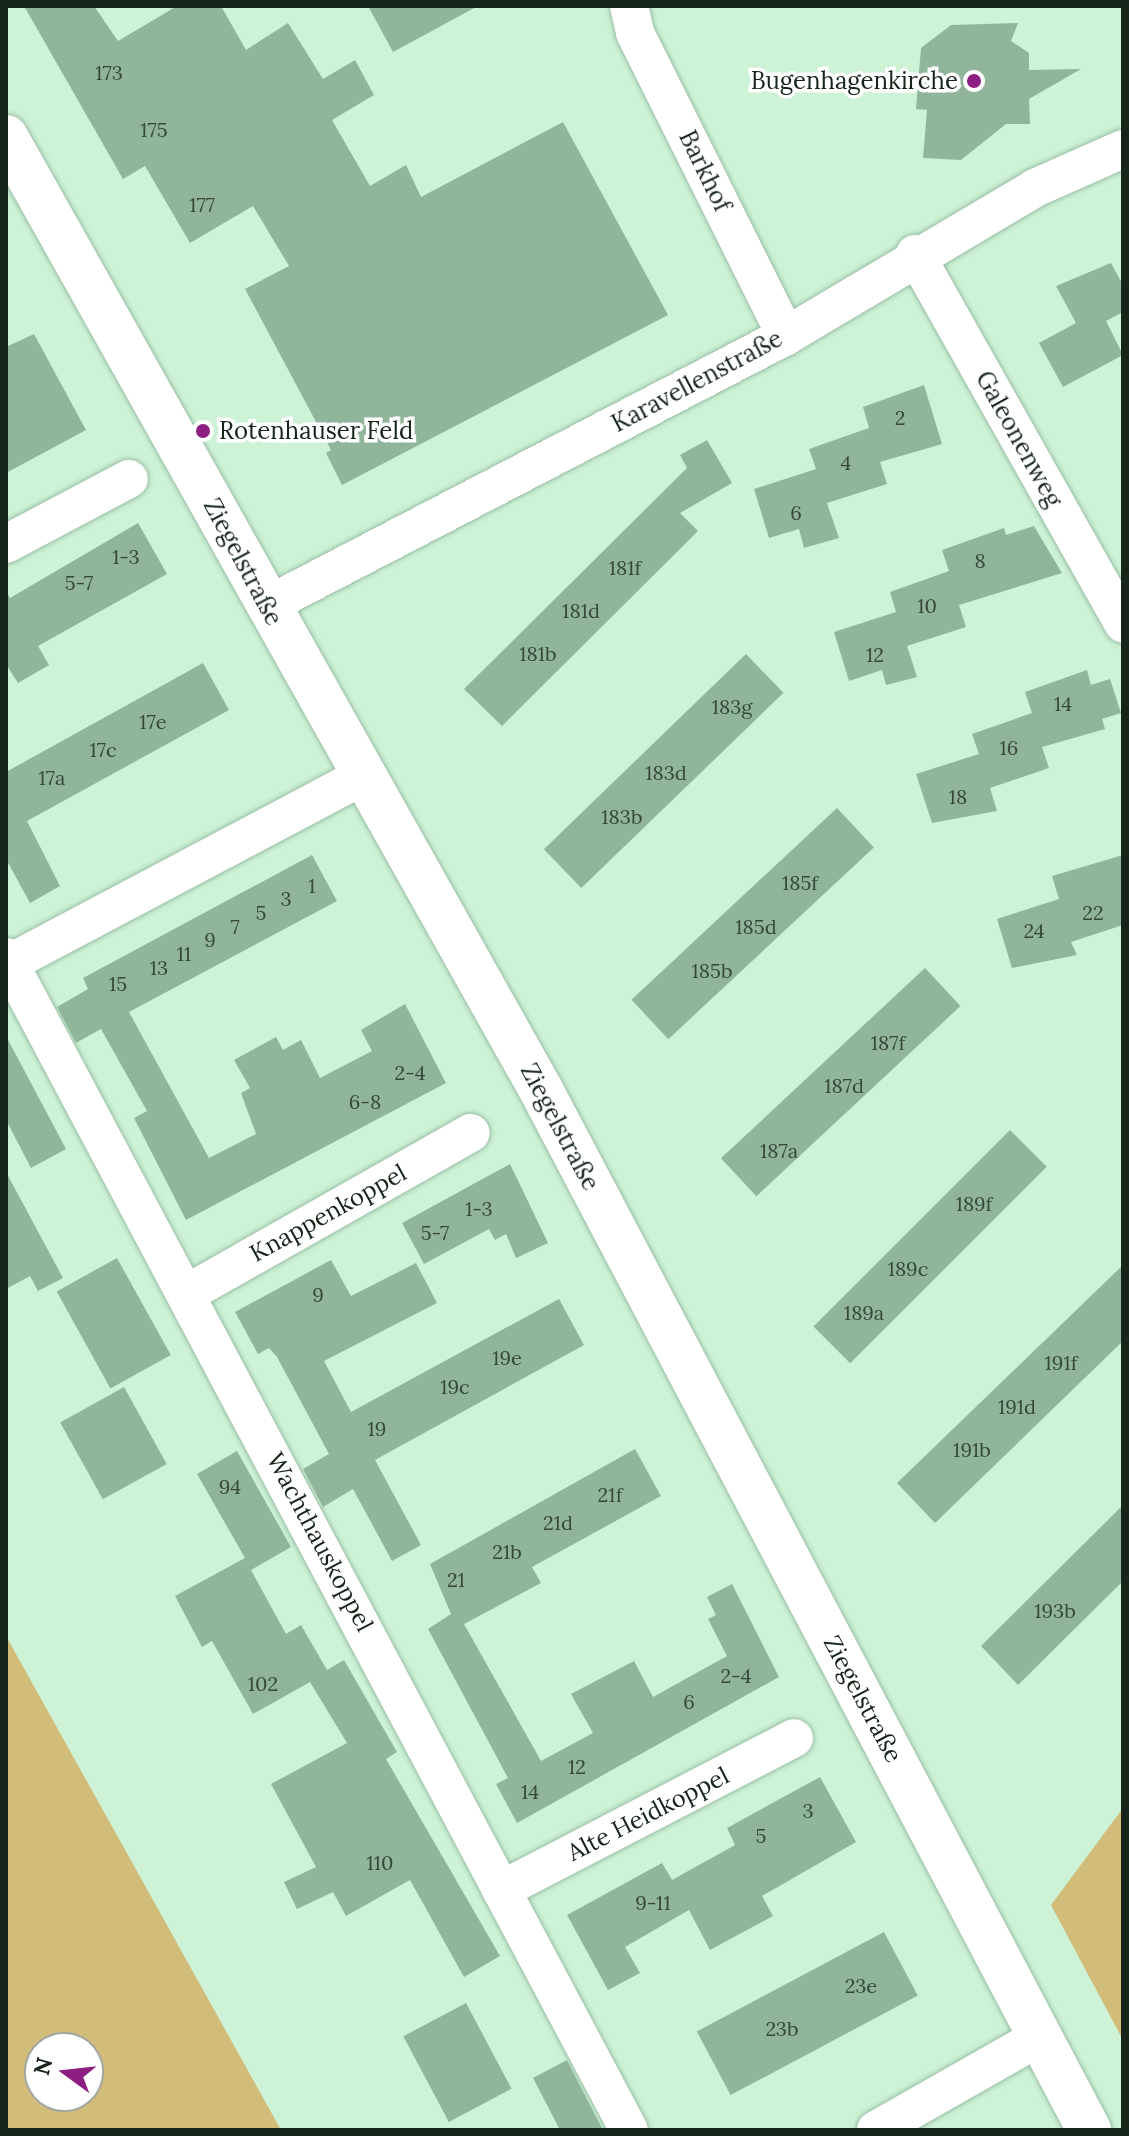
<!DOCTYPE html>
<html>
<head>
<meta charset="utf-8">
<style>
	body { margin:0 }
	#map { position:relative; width:1129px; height:2136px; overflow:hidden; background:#cdf2d6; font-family:Lora,serif }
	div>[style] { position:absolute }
	.green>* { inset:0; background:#d1bc79 }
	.building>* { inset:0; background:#91b59a; transform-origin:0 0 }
	.roads { filter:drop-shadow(0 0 2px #9abea3) drop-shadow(0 0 2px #9abea3) }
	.street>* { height:38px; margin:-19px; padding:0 19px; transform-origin:19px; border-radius:19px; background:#fff }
	.secondary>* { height:44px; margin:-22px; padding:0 22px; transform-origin:22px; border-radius:22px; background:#fff }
	.dots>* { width:22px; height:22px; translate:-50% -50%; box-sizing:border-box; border:4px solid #fff; border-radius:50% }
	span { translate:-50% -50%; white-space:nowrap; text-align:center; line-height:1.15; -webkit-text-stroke:7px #fff; paint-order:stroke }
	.number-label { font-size:20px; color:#35483a }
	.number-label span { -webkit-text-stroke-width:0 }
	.poi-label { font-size:24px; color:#16241a }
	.right { translate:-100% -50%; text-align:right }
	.left { translate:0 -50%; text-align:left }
	.street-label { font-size:24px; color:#16241a }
	.frame { position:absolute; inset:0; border:8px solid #16241a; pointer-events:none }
	.north { position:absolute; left:24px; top:2032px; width:80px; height:80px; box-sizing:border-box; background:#fff; border:2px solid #a2a7a3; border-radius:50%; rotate:285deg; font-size:22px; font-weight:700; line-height:32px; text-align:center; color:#16241a }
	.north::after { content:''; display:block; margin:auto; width:28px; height:36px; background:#8d1f82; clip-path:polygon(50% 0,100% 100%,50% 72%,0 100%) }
</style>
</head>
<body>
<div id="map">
	<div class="green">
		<i style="clip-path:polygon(evenodd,6px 1636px,281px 2130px,6px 2130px,6px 1636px,40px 2048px,88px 2048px,88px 2096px,40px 2096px,40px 2048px)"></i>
		<i style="clip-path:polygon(1123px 1808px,1123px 2040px,1051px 1905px)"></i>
	</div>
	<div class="building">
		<i style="clip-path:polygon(24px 6px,94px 6px,118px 41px,177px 6px,221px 6px,246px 50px,288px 23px,323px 79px,355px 60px,374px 95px,332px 120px,370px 186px,406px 165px,421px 197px,563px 122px,668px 315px,342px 485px,326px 453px,331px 450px,245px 289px,289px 266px,253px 206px,190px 243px,145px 166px,123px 179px)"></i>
		<i style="clip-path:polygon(368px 6px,478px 6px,393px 52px)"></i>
		<i style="clip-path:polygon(1018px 23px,1011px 41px,1029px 53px,1029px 70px,1081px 69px,1029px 99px,1030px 124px,1006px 124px,961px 160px,923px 158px,927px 110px,916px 109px,921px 48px,951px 25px)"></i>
		<i style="clip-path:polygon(1111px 263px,1123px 285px,1123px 312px,1106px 321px,1123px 355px,1063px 387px,1039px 343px,1076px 323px,1056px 286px)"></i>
		<i style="clip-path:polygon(34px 334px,86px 430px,6px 473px,6px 347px)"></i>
		<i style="clip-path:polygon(924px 385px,942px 444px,880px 462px,887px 484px,827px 503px,839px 538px,804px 548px,799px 529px,769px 538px,754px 489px,816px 469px,809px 449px,869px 428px,863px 407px)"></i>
		<i style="clip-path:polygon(707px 440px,732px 483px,680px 513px,698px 531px,502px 726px,464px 689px,687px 468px,680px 455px)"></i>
		<i style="clip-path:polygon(138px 523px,167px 574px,38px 646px,49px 665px,18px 683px,6px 664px,6px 591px,10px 598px)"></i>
		<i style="clip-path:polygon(1034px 526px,1062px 573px,959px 605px,966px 627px,907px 646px,917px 677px,886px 685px,882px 670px,849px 681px,834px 632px,896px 612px,890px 592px,949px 571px,942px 550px,1004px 528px,1006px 535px)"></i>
		<i style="left:746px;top:654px;width:54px;height:281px;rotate:46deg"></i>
		<i style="clip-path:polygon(203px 663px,229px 710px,27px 821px,60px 886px,30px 903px,6px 859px,6px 772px)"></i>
		<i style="clip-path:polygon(1087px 670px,1091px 685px,1110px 679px,1121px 713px,1102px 719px,1105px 729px,1042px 747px,1049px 768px,990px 788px,997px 811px,932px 823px,916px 774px,979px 754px,972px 734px,1032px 713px,1025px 692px)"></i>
		<i style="left:837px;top:808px;width:54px;height:281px;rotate:47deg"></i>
		<i style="clip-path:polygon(312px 855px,337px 901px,129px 1012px,209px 1158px,256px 1134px,241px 1093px,250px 1088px,234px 1060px,276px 1037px,283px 1050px,301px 1040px,320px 1078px,372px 1051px,361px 1030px,405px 1004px,446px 1083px,186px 1220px,134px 1118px,147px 1111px,101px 1029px,76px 1043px,57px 1007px,88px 989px,83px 978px)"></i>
		<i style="clip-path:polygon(1123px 855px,1123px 925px,1071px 942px,1077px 955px,1012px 968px,997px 919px,1059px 899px,1052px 876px)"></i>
		<i style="left:925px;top:968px;width:52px;height:279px;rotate:47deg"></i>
		<i style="clip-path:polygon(6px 1036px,66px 1149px,31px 1168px,6px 1120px)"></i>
		<i style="left:1010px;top:1130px;width:52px;height:278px;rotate:45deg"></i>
		<i style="clip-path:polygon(510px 1164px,548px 1243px,516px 1258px,506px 1234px,495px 1240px,489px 1229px,424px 1264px,402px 1223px)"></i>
		<i style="clip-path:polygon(6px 1172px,63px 1278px,38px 1291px,30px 1276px,6px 1289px)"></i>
		<i style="left:117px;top:1258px;width:111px;height:69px;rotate:61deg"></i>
		<i style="clip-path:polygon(331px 1260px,351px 1296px,416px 1263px,437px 1303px,324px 1361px,351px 1412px,559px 1299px,584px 1345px,375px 1460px,421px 1545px,392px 1561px,353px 1489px,323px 1507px,303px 1469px,329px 1454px,277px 1357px,269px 1348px,258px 1354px,235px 1312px)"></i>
		<i style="clip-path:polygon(1123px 1265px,1123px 1341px,935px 1523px,897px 1483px)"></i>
		<i style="left:124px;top:1387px;width:88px;height:73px;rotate:61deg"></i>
		<i style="clip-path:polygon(635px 1449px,661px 1496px,532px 1567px,541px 1583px,464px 1624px,541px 1761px,593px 1733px,571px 1694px,634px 1661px,653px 1697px,727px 1656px,708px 1619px,716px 1615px,707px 1597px,732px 1584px,779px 1677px,517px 1823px,496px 1784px,508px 1778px,428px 1629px,451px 1614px,430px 1564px)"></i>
		<i style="clip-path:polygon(237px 1451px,291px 1547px,251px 1570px,286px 1634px,301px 1625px,327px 1670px,344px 1660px,397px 1752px,386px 1759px,500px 1956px,464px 1977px,410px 1880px,346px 1916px,333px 1892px,297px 1909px,284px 1882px,316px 1867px,271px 1784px,347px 1743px,310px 1682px,253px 1714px,212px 1641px,202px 1647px,175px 1596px,245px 1558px,197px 1474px)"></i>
		<i style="clip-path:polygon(1123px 1505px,1123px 1581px,1018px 1685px,981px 1646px)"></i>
		<i style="clip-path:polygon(820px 1777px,856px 1842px,762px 1896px,773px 1916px,710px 1950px,689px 1910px,625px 1947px,640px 1973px,608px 1990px,567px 1915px,662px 1863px,672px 1880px,735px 1845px,727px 1828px)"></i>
		<i style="left:884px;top:1932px;width:72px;height:212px;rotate:62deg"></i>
		<i style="left:466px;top:2003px;width:97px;height:71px;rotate:62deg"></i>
		<i style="clip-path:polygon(567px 2060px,591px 2107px,603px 2130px,560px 2130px,533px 2078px)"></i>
	</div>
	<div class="roads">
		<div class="street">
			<i style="left:629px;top:6px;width:28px;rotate:77deg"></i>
			<i style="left:635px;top:33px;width:339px;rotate:63.5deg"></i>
			<i style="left:915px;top:254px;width:424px;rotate:60.6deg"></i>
			<i style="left:6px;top:544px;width:139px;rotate:-27.9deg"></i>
			<i style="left:266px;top:606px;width:586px;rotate:-27.44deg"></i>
			<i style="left:786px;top:336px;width:290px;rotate:-30.7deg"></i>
			<i style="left:1035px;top:188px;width:96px;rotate:-23.9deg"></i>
			<i style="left:6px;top:957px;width:1328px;rotate:62.03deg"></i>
			<i style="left:6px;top:965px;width:402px;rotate:-27.9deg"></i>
			<i style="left:186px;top:1294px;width:327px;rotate:-29.5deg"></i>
			<i style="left:501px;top:1890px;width:330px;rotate:-27.4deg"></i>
			<i style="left:876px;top:2130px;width:186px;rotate:-29.6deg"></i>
		</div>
		<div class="secondary">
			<i style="left:6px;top:137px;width:1093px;rotate:60.69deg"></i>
			<i style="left:541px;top:1090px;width:1176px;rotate:62.21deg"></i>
		</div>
	</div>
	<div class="dots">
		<i style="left:974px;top:81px;background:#8d1f82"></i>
		<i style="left:203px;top:431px;background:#8d1f82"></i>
	</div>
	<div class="number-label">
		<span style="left:109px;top:72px">173</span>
		<span style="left:154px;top:129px">175</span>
		<span style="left:202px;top:204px">177</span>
		<span style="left:900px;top:417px">2</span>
		<span style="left:846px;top:462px">4</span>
		<span style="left:796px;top:512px">6</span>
		<span style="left:126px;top:556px">1-3</span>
		<span style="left:980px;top:560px">8</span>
		<span style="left:625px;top:567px">181f</span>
		<span style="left:79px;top:582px">5-7</span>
		<span style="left:927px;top:605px">10</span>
		<span style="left:581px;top:610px">181d</span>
		<span style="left:538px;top:653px">181b</span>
		<span style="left:875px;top:654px">12</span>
		<span style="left:1063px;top:703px">14</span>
		<span style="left:732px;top:706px">183g</span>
		<span style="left:153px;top:721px">17e</span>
		<span style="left:1009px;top:747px">16</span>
		<span style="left:103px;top:749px">17c</span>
		<span style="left:666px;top:772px">183d</span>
		<span style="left:52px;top:777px">17a</span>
		<span style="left:958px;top:796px">18</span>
		<span style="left:622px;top:816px">183b</span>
		<span style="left:800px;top:882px">185f</span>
		<span style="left:312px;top:885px">1</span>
		<span style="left:286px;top:898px">3</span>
		<span style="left:261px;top:912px">5</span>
		<span style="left:1093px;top:912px">22</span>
		<span style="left:235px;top:926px">7</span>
		<span style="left:756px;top:926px">185d</span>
		<span style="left:1034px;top:930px">24</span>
		<span style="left:210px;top:939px">9</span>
		<span style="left:184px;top:953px">11</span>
		<span style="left:159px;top:967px">13</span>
		<span style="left:712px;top:970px">185b</span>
		<span style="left:118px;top:983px">15</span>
		<span style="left:888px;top:1042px">187f</span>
		<span style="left:410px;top:1072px">2-4</span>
		<span style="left:844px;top:1085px">187d</span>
		<span style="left:365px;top:1101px">6-8</span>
		<span style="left:779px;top:1150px">187a</span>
		<span style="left:974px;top:1203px">189f</span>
		<span style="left:479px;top:1208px">1-3</span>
		<span style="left:435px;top:1232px">5-7</span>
		<span style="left:908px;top:1268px">189c</span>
		<span style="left:318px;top:1294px">9</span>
		<span style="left:864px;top:1312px">189a</span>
		<span style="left:507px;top:1357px">19e</span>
		<span style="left:1061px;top:1362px">191f</span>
		<span style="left:455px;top:1386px">19c</span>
		<span style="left:1017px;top:1406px">191d</span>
		<span style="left:377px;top:1428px">19</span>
		<span style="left:972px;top:1449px">191b</span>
		<span style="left:230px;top:1486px">94</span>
		<span style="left:610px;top:1494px">21f</span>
		<span style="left:558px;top:1522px">21d</span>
		<span style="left:507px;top:1551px">21b</span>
		<span style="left:456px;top:1579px">21</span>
		<span style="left:1055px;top:1610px">193b</span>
		<span style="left:736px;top:1675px">2-4</span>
		<span style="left:263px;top:1683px">102</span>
		<span style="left:689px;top:1701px">6</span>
		<span style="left:577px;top:1766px">12</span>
		<span style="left:530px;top:1791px">14</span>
		<span style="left:808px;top:1810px">3</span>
		<span style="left:761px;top:1835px">5</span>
		<span style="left:380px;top:1862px">110</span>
		<span style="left:653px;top:1902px">9-11</span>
		<span style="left:861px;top:1985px">23e</span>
		<span style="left:782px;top:2028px">23b</span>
	</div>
	<div class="poi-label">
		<span class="right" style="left:958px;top:81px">Bugenhagenkirche</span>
		<span class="left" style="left:219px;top:431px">Rotenhauser Feld</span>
	</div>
	<div class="street-label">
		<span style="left:705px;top:171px;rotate:64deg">Barkhof</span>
		<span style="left:697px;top:381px;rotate:-28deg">Karavellenstraße</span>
		<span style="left:1019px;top:439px;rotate:61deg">Galeonenweg</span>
		<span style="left:243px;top:562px;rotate:62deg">Ziegelstraße</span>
		<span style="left:560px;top:1127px;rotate:62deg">Ziegelstraße</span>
		<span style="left:328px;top:1213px;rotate:-29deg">Knappenkoppel</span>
		<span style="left:320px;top:1542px;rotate:62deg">Wachthauskoppel</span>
		<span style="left:863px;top:1699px;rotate:62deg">Ziegelstraße</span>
		<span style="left:648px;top:1814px;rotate:-27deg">Alte Heidkoppel</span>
	</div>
	<div class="frame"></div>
	<div class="north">N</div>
</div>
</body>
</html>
